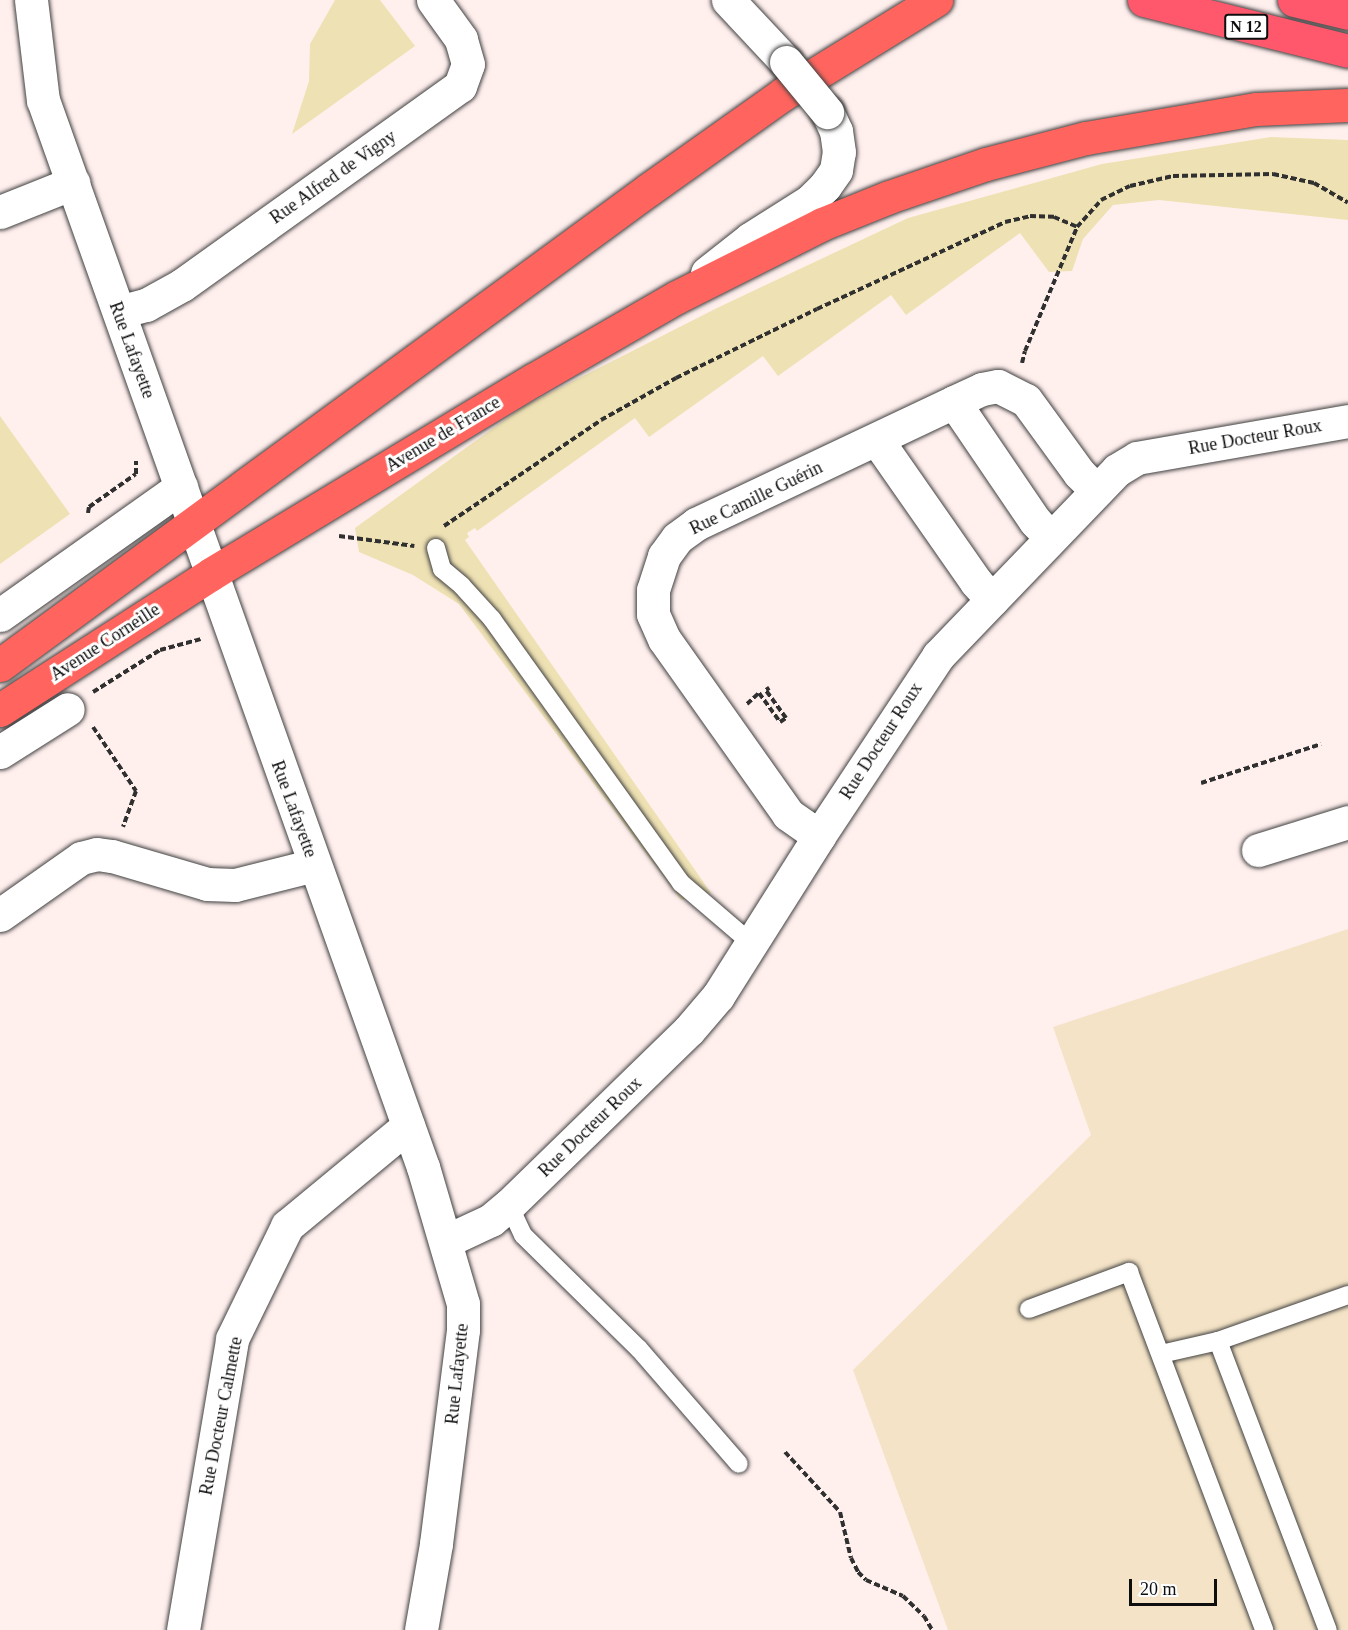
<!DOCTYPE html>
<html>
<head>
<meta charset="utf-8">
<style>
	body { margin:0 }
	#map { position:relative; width:1348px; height:1630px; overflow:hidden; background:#fff0ee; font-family:Georgia,serif }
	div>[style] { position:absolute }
	.green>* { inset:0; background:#eee1b3 }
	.pitch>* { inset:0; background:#f4e3c6 }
	.path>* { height:4px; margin-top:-2px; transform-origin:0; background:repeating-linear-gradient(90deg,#303030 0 6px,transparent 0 9px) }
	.roads { filter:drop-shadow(0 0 2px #414141) drop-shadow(0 0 2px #414141) }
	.service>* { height:18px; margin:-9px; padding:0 9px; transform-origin:9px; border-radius:9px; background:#fff }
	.minor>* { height:33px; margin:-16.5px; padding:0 16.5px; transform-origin:16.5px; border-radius:16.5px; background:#fff }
	.tertiary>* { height:33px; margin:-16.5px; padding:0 16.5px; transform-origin:16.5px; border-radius:16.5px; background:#fff }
	.primary>* { height:33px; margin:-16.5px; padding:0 16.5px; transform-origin:16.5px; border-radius:16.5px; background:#ff655e }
	.trunk>* { height:33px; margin:-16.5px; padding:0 16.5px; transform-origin:16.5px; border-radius:16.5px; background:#ff586c }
	.bridges { filter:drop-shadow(0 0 2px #414141) drop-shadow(0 0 2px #414141) }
	.tertiary-bridge>* { height:33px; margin:-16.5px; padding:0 16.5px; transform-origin:16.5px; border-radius:16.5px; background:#fff }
	span { translate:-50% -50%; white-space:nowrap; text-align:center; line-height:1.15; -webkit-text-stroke:6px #fff; paint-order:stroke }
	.shield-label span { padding:2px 4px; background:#fff; border:2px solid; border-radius:4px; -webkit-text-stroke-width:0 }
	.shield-label { font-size:16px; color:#0e0e0e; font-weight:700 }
	.street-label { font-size:18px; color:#0e0e0e }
	.scale { position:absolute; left:1129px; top:1579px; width:88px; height:27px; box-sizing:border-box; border:3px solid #0e0e0e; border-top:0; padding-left:8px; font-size:18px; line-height:21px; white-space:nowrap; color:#0e0e0e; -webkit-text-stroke:4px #fff; paint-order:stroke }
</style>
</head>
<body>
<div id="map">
	<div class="green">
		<i style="clip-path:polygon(335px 0,380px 0,415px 46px,292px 134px,309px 81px,310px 44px)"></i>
		<i style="clip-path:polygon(1271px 137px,1348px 140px,1348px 220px,1159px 200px,1113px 205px,1083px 239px,1072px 271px,1049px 272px,1020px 233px,906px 315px,891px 295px,778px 376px,763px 356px,649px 437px,635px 418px,477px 531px,475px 528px,467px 533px,469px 537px,465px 540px,711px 893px,681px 900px,459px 604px,413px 575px,359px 552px,355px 528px,524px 406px,717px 308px,908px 218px,1102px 164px)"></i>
		<i style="clip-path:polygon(0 416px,70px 514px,0 564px)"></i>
	</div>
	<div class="pitch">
		<i style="clip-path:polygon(1348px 929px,1348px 1630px,948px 1630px,853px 1370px,1091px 1135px,1053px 1027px)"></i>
	</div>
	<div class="path">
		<i style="left:1022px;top:363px;width:12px;rotate:-76deg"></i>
		<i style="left:1025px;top:351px;width:134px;rotate:-67.2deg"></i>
		<i style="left:88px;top:513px;width:6px;rotate:-81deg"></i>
		<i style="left:89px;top:507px;width:57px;rotate:-35.1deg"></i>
		<i style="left:136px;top:474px;width:13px;rotate:-90deg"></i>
		<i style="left:444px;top:526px;width:189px;rotate:-34deg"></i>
		<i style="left:601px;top:420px;width:86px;rotate:-29.2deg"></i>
		<i style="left:676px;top:378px;width:157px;rotate:-26.1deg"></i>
		<i style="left:817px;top:309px;width:207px;rotate:-24.8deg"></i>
		<i style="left:1005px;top:222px;width:26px;rotate:-13deg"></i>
		<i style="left:1030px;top:216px;width:24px;rotate:2deg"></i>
		<i style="left:1054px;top:217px;width:25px;rotate:23deg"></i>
		<i style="left:1077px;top:227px;width:36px;rotate:-48deg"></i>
		<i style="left:1101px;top:200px;width:32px;rotate:-26deg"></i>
		<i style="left:1130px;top:186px;width:44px;rotate:-13.1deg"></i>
		<i style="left:1173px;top:176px;width:100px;rotate:-1.1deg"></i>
		<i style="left:1273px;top:174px;width:42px;rotate:12.4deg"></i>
		<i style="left:1314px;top:183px;width:39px;rotate:30deg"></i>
		<i style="left:339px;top:536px;width:76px;rotate:7.6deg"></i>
		<i style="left:93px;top:692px;width:79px;rotate:-32.1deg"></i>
		<i style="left:160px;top:650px;width:42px;rotate:-15deg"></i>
		<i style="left:747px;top:704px;width:16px;rotate:-43deg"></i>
		<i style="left:759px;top:693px;width:36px;rotate:54deg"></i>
		<i style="left:780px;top:722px;width:7px;rotate:-34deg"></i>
		<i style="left:786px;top:718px;width:34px;rotate:-126deg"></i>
		<i style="left:766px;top:690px;width:4px;rotate:-34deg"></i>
		<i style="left:93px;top:727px;width:77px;rotate:56.1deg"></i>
		<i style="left:136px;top:791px;width:38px;rotate:110deg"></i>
		<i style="left:1201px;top:783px;width:126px;rotate:-18deg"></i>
		<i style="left:785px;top:1452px;width:81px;rotate:47.5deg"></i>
		<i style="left:840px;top:1512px;width:47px;rotate:76.6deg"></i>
		<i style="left:851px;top:1558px;width:16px;rotate:63deg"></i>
		<i style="left:858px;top:1572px;width:11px;rotate:45deg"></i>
		<i style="left:866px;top:1580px;width:40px;rotate:23.4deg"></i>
		<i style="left:903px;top:1596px;width:29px;rotate:44deg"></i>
		<i style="left:924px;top:1616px;width:16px;rotate:60deg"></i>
	</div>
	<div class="roads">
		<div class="service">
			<i style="left:436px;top:548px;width:22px;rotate:74deg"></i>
			<i style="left:442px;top:569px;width:26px;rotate:40deg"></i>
			<i style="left:462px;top:586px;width:45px;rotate:47.7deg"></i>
			<i style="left:492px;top:619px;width:325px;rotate:54.4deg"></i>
			<i style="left:681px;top:883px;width:92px;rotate:40.6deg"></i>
			<i style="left:509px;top:1205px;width:33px;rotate:65deg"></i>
			<i style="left:523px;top:1235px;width:163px;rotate:44.5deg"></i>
			<i style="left:639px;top:1349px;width:152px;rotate:49deg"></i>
			<i style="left:1029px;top:1309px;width:107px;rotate:-20.3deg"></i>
			<i style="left:1129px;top:1272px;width:383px;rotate:69.3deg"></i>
			<i style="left:1218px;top:1341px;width:309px;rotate:69.2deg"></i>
			<i style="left:1161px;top:1354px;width:58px;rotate:-12.8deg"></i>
			<i style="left:1218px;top:1341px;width:138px;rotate:-19.5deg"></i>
		</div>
		<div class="minor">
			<i style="left:31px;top:0;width:101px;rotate:83.2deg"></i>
			<i style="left:43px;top:100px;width:1133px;rotate:70.4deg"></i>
			<i style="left:423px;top:1167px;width:143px;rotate:73.7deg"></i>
			<i style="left:463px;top:1304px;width:26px;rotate:90deg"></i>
			<i style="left:463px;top:1330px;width:216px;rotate:97.2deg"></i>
			<i style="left:436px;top:1544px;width:87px;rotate:99.9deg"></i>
			<i style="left:0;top:212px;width:79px;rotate:-21.7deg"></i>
			<i style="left:119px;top:312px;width:28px;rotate:-15deg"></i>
			<i style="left:146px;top:305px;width:41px;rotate:-29.1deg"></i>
			<i style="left:182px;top:285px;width:342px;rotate:-35.6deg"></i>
			<i style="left:460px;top:86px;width:23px;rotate:-70deg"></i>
			<i style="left:468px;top:64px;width:26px;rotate:-106deg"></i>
			<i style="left:461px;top:39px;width:48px;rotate:-125.7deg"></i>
			<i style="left:954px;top:402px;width:144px;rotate:55.8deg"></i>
			<i style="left:1035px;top:521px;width:23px;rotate:47deg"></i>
			<i style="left:877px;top:440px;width:173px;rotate:55.1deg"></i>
			<i style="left:976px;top:582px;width:24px;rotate:48deg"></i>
			<i style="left:0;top:615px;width:222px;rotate:-35.3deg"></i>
			<i style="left:0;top:752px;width:80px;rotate:-32.3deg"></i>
			<i style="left:819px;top:836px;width:38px;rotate:-145deg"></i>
			<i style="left:788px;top:814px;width:214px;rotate:-125.3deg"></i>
			<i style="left:664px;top:639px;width:27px;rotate:-114deg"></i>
			<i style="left:653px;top:614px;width:24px;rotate:-90deg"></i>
			<i style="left:653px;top:590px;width:36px;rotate:-72deg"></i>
			<i style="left:664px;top:556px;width:22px;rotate:-54deg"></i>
			<i style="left:677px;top:538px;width:24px;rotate:-36deg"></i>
			<i style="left:696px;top:524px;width:285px;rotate:-25.3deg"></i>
			<i style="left:954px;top:402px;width:31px;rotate:-25deg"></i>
			<i style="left:982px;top:389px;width:16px;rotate:-11deg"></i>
			<i style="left:998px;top:386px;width:31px;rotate:27deg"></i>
			<i style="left:1026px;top:400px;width:90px;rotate:54deg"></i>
			<i style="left:1079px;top:473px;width:25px;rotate:45deg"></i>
			<i style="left:1258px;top:850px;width:94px;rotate:-17.3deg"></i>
			<i style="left:0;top:915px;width:99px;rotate:-35.1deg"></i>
			<i style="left:81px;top:858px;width:16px;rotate:-14deg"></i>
			<i style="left:97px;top:854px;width:15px;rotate:8deg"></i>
			<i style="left:112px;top:856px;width:99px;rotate:16.4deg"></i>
			<i style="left:207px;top:884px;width:28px;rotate:2deg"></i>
			<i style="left:235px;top:885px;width:81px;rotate:-14.2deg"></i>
			<i style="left:446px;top:1241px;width:50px;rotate:-25deg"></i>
			<i style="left:491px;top:1220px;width:23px;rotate:-40deg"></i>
			<i style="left:509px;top:1205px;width:251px;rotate:-44.2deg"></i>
			<i style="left:689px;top:1030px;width:45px;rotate:-49.5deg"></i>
			<i style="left:718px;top:996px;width:189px;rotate:-57.7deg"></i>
			<i style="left:819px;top:836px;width:216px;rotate:-56.5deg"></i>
			<i style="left:938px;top:656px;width:258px;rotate:-46.1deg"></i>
			<i style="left:1117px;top:470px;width:23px;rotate:-31deg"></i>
			<i style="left:1137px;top:458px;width:214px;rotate:-9.9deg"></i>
			<i style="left:183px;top:1630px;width:295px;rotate:-80.4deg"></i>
			<i style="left:232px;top:1339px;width:126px;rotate:-64deg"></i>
			<i style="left:287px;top:1226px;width:157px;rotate:-39.6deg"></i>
		</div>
		<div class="tertiary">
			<i style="left:728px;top:0;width:85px;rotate:46.9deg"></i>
			<i style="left:707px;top:273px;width:55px;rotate:-38.3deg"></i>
			<i style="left:750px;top:239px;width:71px;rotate:-32.3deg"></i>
			<i style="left:810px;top:201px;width:21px;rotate:-45deg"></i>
			<i style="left:825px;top:186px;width:19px;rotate:-55deg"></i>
			<i style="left:836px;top:170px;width:18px;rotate:-81deg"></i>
			<i style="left:839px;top:152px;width:21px;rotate:-98deg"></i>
			<i style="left:836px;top:131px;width:21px;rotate:-115deg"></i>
		</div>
		<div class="primary">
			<i style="left:0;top:665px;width:803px;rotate:-36.24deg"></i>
			<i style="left:648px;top:190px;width:166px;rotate:-35.4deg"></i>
			<i style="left:783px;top:94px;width:180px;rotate:-31.6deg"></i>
			<i style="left:0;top:710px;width:251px;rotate:-32.8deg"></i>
			<i style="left:211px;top:574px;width:376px;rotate:-31.1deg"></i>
			<i style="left:533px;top:380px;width:166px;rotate:-30deg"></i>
			<i style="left:677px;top:297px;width:162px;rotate:-26.7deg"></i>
			<i style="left:822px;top:224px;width:72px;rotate:-21.9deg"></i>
			<i style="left:889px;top:197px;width:102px;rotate:-18.8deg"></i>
			<i style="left:986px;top:164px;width:103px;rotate:-14.6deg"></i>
			<i style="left:1086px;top:138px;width:172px;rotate:-9.7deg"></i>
			<i style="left:1256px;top:109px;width:92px;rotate:-2.5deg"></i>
		</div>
		<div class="trunk">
			<i style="left:1144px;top:0;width:210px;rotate:14deg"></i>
			<i style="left:1294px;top:0;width:56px;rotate:13.5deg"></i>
		</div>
	</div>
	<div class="bridges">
		<div class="tertiary-bridge">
			<i style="left:786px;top:62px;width:65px;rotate:50.6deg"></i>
		</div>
	</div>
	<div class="shield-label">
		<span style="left:1246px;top:27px">N 12</span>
	</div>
	<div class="street-label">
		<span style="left:333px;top:177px;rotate:-35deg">Rue Alfred de Vigny</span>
		<span style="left:132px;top:350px;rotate:70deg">Rue Lafayette</span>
		<span style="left:443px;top:434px;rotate:-31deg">Avenue de France</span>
		<span style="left:1255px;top:437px;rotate:-10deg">Rue Docteur Roux</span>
		<span style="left:756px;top:498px;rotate:-26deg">Rue Camille Guérin</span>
		<span style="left:105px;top:642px;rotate:-33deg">Avenue Corneille</span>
		<span style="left:881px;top:741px;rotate:-57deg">Rue Docteur Roux</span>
		<span style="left:294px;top:809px;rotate:70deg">Rue Lafayette</span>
		<span style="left:590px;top:1127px;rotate:-44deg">Rue Docteur Roux</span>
		<span style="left:457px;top:1374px;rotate:-84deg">Rue Lafayette</span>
		<span style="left:221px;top:1416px;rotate:-79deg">Rue Docteur Calmette</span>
	</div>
	<div class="scale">20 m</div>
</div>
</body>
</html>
